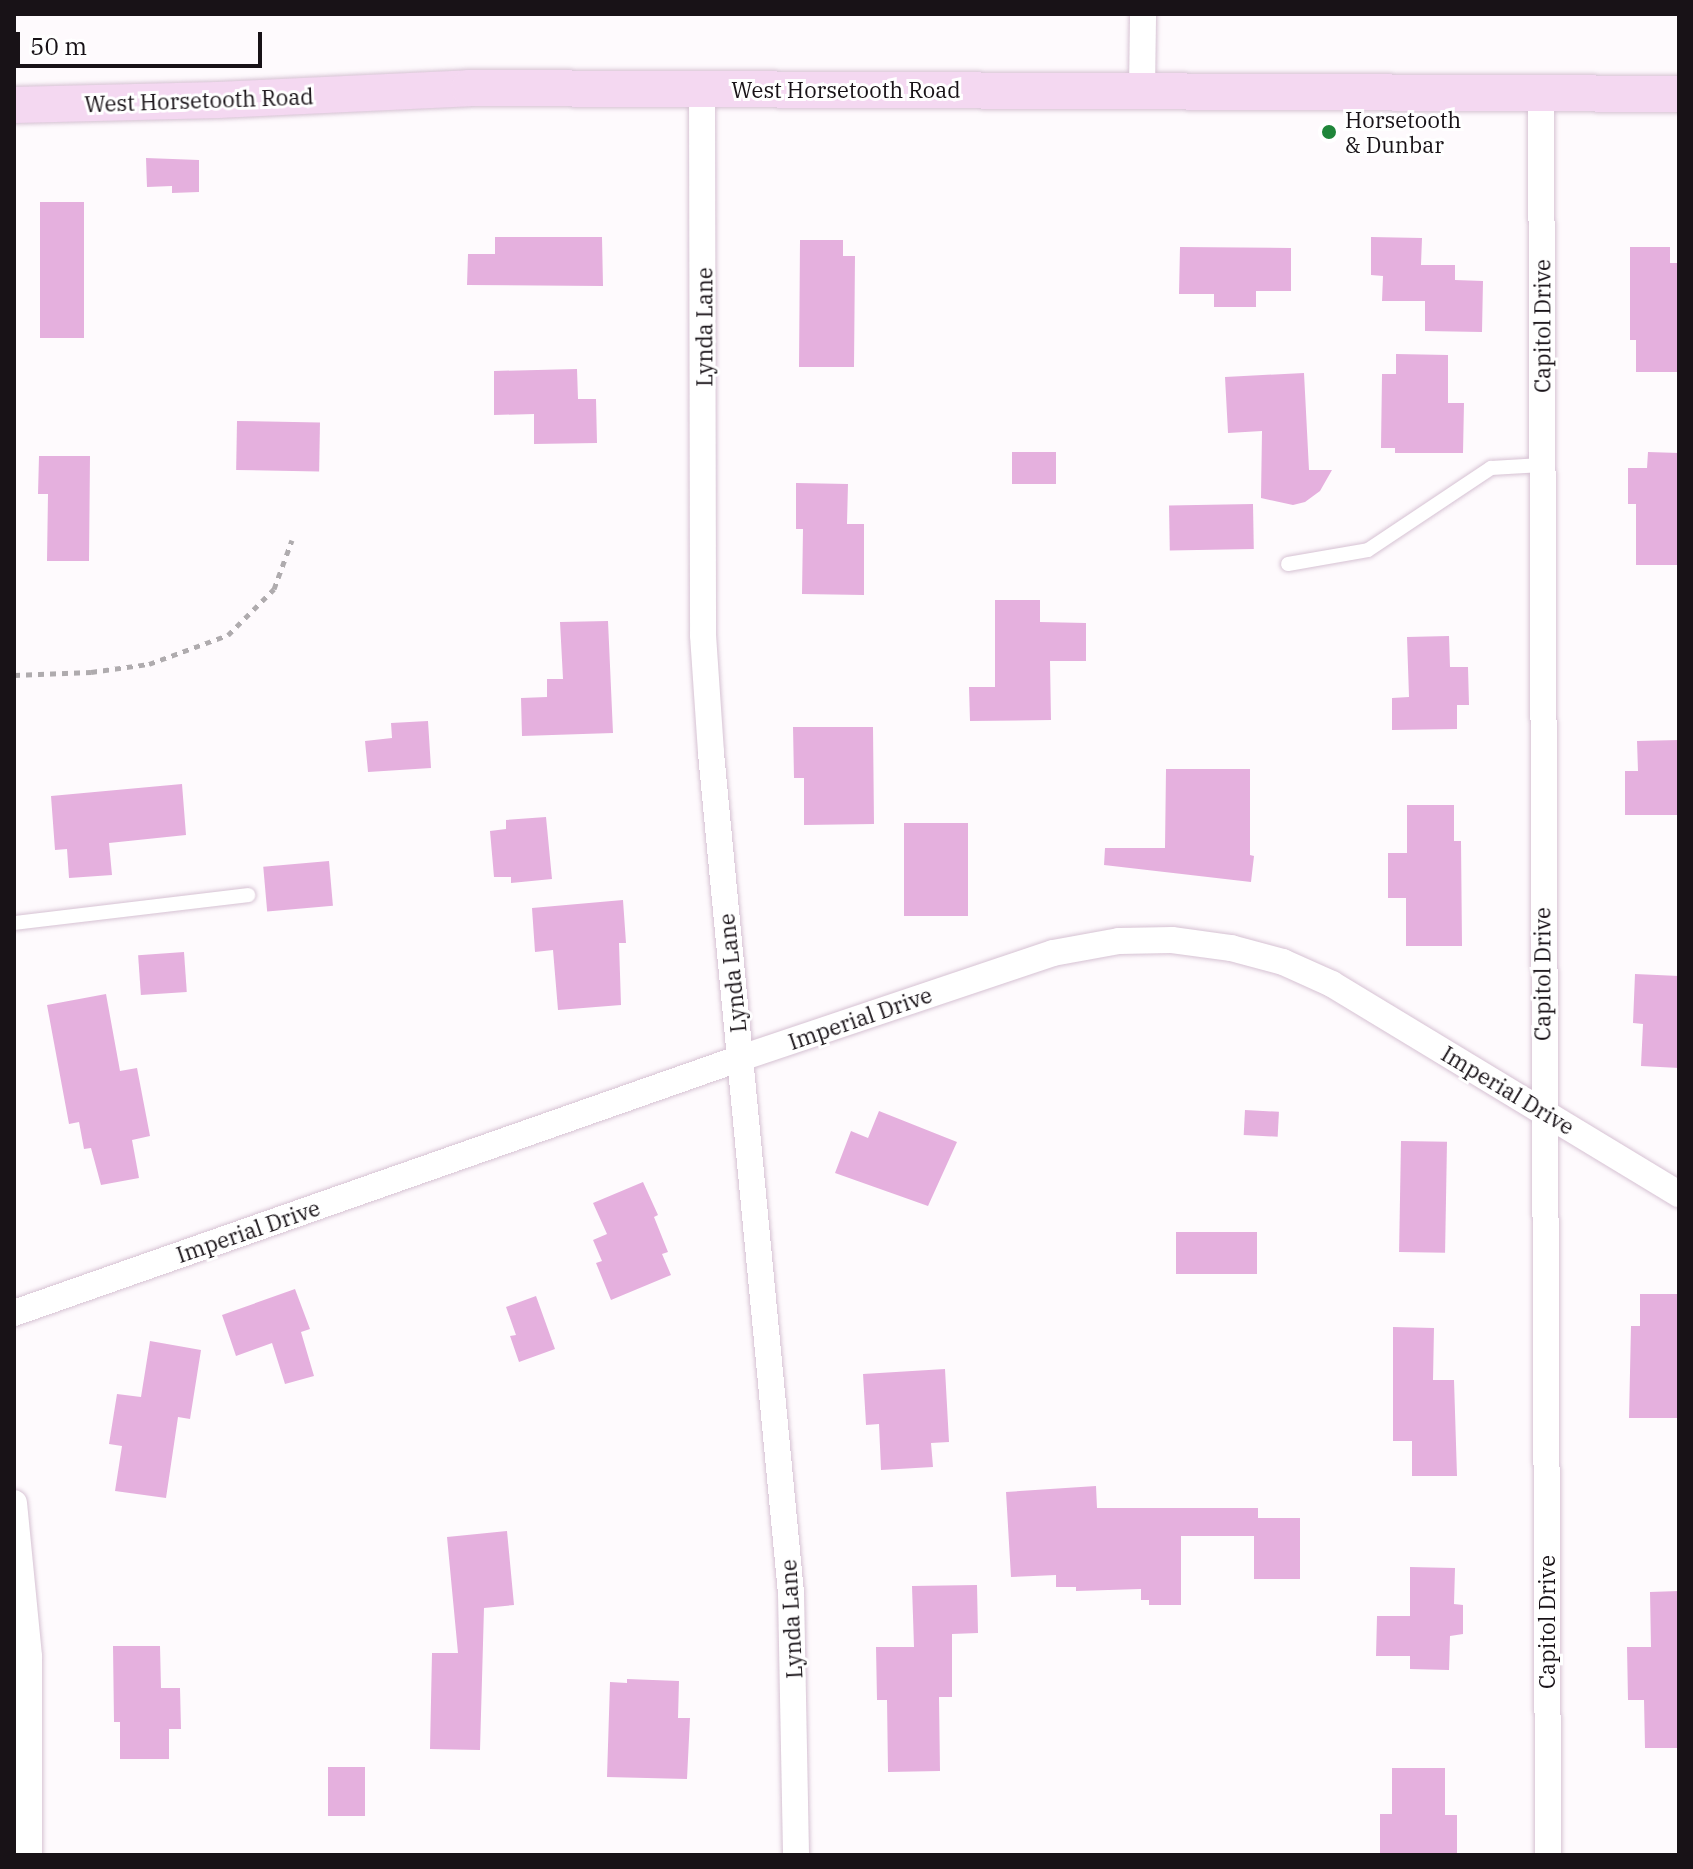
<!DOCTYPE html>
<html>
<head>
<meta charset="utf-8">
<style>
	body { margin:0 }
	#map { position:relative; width:1693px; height:1869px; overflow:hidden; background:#fefafd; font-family:"IBM Plex Serif",serif }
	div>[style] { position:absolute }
	.building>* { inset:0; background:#e5b0de; transform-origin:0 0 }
	.path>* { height:5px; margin-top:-2.5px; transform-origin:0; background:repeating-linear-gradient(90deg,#afabae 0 6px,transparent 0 12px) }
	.roads { filter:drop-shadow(0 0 2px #d6c2d3) drop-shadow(0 0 2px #d6c2d3) }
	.lane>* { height:14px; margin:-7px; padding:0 7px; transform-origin:7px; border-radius:7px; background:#fff }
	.street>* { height:26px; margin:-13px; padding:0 13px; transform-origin:13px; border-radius:13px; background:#fff }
	.secondary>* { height:36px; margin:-18px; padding:0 18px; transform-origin:18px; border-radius:18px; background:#f4d8f1 }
	.dots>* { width:22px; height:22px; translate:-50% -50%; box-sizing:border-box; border:4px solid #fff; border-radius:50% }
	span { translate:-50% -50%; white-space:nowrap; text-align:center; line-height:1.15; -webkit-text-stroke:6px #fff; paint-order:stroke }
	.street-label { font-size:22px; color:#181217 }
	.poi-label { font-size:22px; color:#181217 }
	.left { translate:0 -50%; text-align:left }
	.frame { position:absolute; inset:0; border:16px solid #181217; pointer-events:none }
	.scale { position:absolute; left:16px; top:32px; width:246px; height:36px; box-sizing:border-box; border:4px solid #181217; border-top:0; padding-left:10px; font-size:24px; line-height:28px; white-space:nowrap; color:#181217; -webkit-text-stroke:6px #fff; paint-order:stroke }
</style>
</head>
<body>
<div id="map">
	<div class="building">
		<i style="clip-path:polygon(146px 158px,199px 160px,199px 192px,172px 193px,172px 186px,147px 187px)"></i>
		<i style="left:40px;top:202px;width:44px;height:136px"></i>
		<i style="clip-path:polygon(495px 237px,602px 237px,603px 286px,467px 285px,468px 254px,495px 254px)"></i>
		<i style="clip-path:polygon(1371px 237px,1422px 238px,1421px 265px,1455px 265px,1455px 280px,1483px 281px,1482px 332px,1425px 331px,1425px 301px,1382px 301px,1383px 276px,1371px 275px)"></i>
		<i style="clip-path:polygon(800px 240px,843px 240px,843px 256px,855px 256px,854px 367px,799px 367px)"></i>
		<i style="clip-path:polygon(1180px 247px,1291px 248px,1291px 291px,1256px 291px,1256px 307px,1214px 307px,1214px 294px,1179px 294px)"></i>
		<i style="clip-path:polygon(1630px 247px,1670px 247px,1670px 263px,1679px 263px,1679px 372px,1636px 372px,1636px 340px,1630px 340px)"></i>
		<i style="clip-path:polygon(1396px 354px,1448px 355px,1448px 403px,1464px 403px,1463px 453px,1395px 453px,1395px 448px,1381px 448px,1382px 374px,1396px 374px)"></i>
		<i style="clip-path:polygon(577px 369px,578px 399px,596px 399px,597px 443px,534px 444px,534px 414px,494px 415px,494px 371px)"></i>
		<i style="clip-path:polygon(1304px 373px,1309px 470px,1332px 470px,1320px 491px,1305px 502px,1293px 505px,1261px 498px,1262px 431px,1228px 433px,1225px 377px)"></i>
		<i style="left:237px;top:421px;width:83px;height:49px;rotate:1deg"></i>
		<i style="left:1012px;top:452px;width:44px;height:32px"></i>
		<i style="clip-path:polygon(1648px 452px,1679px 453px,1679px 565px,1636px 565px,1636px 504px,1628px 504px,1628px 468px,1647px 468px)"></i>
		<i style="clip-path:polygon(39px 456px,90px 456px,89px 561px,47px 561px,48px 494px,38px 494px)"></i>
		<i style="clip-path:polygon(796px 483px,848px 484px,847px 524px,864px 524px,864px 595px,802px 594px,803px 529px,796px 529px)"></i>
		<i style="left:1253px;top:504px;width:45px;height:84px;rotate:89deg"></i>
		<i style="clip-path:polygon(995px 600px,1040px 600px,1040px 622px,1086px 623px,1086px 661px,1050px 661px,1051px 720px,970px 721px,969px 687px,995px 687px)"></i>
		<i style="clip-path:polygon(608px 621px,613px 733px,522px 736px,521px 698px,547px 697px,547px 679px,563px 679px,560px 622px)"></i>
		<i style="clip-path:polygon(1449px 636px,1450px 667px,1468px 667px,1469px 705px,1457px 705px,1457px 729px,1392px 730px,1392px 698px,1409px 697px,1407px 637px)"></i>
		<i style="clip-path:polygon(428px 721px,431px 768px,368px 772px,365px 741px,392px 738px,391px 723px)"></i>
		<i style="clip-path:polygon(793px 727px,873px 727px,874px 824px,804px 825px,804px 778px,794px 778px)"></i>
		<i style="clip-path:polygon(1679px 740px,1679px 815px,1625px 815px,1625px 771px,1638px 771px,1637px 741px)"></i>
		<i style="clip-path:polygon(1166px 769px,1250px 769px,1250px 855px,1254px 856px,1251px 882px,1104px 865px,1105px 848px,1165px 848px)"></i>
		<i style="clip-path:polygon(182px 784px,186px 835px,109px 843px,112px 875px,69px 878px,67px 849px,55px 850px,51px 796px)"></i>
		<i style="clip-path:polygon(1407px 805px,1454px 805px,1454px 841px,1461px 841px,1462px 946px,1406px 946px,1406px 898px,1388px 898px,1388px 853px,1407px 853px)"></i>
		<i style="clip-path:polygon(546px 817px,552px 879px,511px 883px,511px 877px,494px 877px,490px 831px,506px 829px,506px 820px)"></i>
		<i style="left:904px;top:823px;width:64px;height:93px"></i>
		<i style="left:329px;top:861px;width:45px;height:66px;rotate:85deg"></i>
		<i style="clip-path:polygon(623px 900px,626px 943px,619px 943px,621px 1005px,558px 1010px,553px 950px,535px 952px,532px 908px)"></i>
		<i style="left:184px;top:952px;width:40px;height:46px;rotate:86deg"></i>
		<i style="clip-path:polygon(1635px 974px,1679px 976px,1679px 1068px,1641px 1066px,1643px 1024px,1633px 1023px)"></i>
		<i style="clip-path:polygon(106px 994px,120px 1071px,137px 1068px,150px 1136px,132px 1140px,139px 1178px,101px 1185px,91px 1148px,84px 1149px,79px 1122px,69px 1124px,47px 1005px)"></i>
		<i style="left:1245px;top:1110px;width:34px;height:25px;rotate:3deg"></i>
		<i style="clip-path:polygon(879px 1111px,957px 1142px,928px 1206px,835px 1173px,851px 1131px,868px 1138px)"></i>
		<i style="left:1401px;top:1141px;width:46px;height:111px;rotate:1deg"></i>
		<i style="clip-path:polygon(643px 1182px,658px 1215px,654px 1217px,668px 1252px,662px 1254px,671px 1275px,611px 1300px,596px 1263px,602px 1261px,593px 1240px,607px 1234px,593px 1203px)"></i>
		<i style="left:1176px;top:1232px;width:81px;height:42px"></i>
		<i style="clip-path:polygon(295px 1289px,310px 1329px,301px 1332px,314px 1376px,285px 1384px,272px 1343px,236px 1356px,222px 1315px)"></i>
		<i style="clip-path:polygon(1640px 1294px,1679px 1294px,1679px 1418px,1629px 1418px,1631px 1326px,1640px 1326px)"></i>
		<i style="clip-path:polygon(536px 1296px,555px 1349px,519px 1362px,510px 1336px,516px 1335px,506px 1307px)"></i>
		<i style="clip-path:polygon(1393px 1327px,1434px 1328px,1433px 1380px,1454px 1380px,1457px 1476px,1412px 1476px,1412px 1441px,1393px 1441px)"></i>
		<i style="clip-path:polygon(150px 1341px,201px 1350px,190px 1419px,178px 1417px,166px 1498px,115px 1491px,122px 1446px,109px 1444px,117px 1394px,141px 1397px)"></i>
		<i style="clip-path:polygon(945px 1369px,949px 1442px,931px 1443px,933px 1467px,881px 1470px,879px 1424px,866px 1425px,863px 1374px)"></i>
		<i style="clip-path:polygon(1096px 1486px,1097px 1508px,1258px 1508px,1258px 1518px,1300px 1518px,1300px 1579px,1254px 1579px,1254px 1536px,1181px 1536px,1181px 1605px,1149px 1605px,1149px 1600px,1141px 1600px,1141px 1589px,1076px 1591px,1076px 1587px,1056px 1587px,1056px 1575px,1011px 1577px,1006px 1492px)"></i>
		<i style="clip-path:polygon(507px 1531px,514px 1605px,484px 1608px,480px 1750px,430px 1749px,432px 1653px,458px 1653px,447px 1537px)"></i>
		<i style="clip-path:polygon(1410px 1567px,1455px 1568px,1454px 1604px,1463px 1605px,1463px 1634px,1450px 1636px,1449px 1670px,1410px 1669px,1410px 1656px,1376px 1656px,1377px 1616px,1410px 1616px)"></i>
		<i style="clip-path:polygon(977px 1585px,978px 1633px,952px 1634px,952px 1697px,939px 1697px,940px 1771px,888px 1772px,887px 1700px,877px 1700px,876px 1647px,914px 1647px,912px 1586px)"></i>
		<i style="clip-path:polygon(1679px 1591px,1679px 1748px,1645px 1748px,1644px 1700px,1628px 1700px,1627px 1647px,1651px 1647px,1650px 1592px)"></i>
		<i style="clip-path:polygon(113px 1646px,160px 1646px,161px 1688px,180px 1688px,181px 1729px,169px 1729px,169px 1759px,120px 1759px,120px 1722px,114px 1722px)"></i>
		<i style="clip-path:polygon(627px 1679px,679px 1681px,678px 1718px,690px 1718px,687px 1779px,607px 1777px,610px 1682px,627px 1683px)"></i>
		<i style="left:328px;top:1767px;width:37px;height:49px"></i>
		<i style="clip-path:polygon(1392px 1768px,1445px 1768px,1445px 1815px,1457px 1815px,1457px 1855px,1380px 1855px,1380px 1814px,1392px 1814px)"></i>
	</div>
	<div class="path">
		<i style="left:14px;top:675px;width:77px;rotate:-2.2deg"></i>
		<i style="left:91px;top:672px;width:59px;rotate:-7.9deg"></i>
		<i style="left:149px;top:664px;width:84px;rotate:-20.2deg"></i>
		<i style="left:228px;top:635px;width:65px;rotate:-45deg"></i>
		<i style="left:274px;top:589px;width:52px;rotate:-69.8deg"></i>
	</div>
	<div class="roads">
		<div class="lane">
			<i style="left:1288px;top:564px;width:81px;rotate:-9.9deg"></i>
			<i style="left:1368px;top:550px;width:148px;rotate:-33.7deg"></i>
			<i style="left:1491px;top:468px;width:51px;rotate:-3.4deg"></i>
			<i style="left:14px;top:923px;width:236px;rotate:-6.8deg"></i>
		</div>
		<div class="street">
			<i style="left:702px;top:90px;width:545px;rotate:89.89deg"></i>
			<i style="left:703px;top:635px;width:118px;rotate:86.1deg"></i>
			<i style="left:711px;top:753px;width:844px;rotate:84.56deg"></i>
			<i style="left:791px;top:1593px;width:262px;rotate:88.9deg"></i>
			<i style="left:1142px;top:90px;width:76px;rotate:-89.2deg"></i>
			<i style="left:1541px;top:93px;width:1762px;rotate:89.77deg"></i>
			<i style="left:14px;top:1313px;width:770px;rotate:-19.33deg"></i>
			<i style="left:741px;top:1058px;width:329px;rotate:-18.6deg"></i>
			<i style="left:1053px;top:953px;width:67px;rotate:-10.3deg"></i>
			<i style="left:1119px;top:941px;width:53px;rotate:-1.1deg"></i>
			<i style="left:1172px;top:940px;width:60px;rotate:7.7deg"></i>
			<i style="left:1231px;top:948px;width:54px;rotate:15.1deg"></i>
			<i style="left:1283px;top:962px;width:54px;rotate:24.2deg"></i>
			<i style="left:1332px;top:984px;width:406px;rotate:31.2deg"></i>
			<i style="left:14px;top:1503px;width:155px;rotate:84.4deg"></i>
			<i style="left:29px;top:1657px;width:198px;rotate:90deg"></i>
		</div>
		<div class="secondary">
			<i style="left:14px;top:105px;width:204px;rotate:-1.4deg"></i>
			<i style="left:218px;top:100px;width:251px;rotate:-2.7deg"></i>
			<i style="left:469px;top:88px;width:1210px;rotate:0.28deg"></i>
		</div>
	</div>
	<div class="dots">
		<i style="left:1329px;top:132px;background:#1f853a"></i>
	</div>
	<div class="street-label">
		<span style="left:846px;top:90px">West Horsetooth Road</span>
		<span style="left:199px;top:100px;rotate:-2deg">West Horsetooth Road</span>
		<span style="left:1542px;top:326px;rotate:-90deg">Capitol Drive</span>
		<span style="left:704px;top:327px;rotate:-90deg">Lynda Lane</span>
		<span style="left:732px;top:973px;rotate:-96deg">Lynda Lane</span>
		<span style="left:1542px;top:974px;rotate:-90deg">Capitol Drive</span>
		<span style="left:860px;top:1018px;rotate:-19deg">Imperial Drive</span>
		<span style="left:1508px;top:1090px;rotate:31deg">Imperial Drive</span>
		<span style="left:248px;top:1231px;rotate:-19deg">Imperial Drive</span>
		<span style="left:791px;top:1619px;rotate:-93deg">Lynda Lane</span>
		<span style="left:1547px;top:1622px;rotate:-90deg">Capitol Drive</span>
	</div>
	<div class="poi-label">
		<span class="left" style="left:1345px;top:132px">Horsetooth<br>&amp; Dunbar</span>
	</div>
	<div class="frame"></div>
	<div class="scale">50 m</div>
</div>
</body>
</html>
